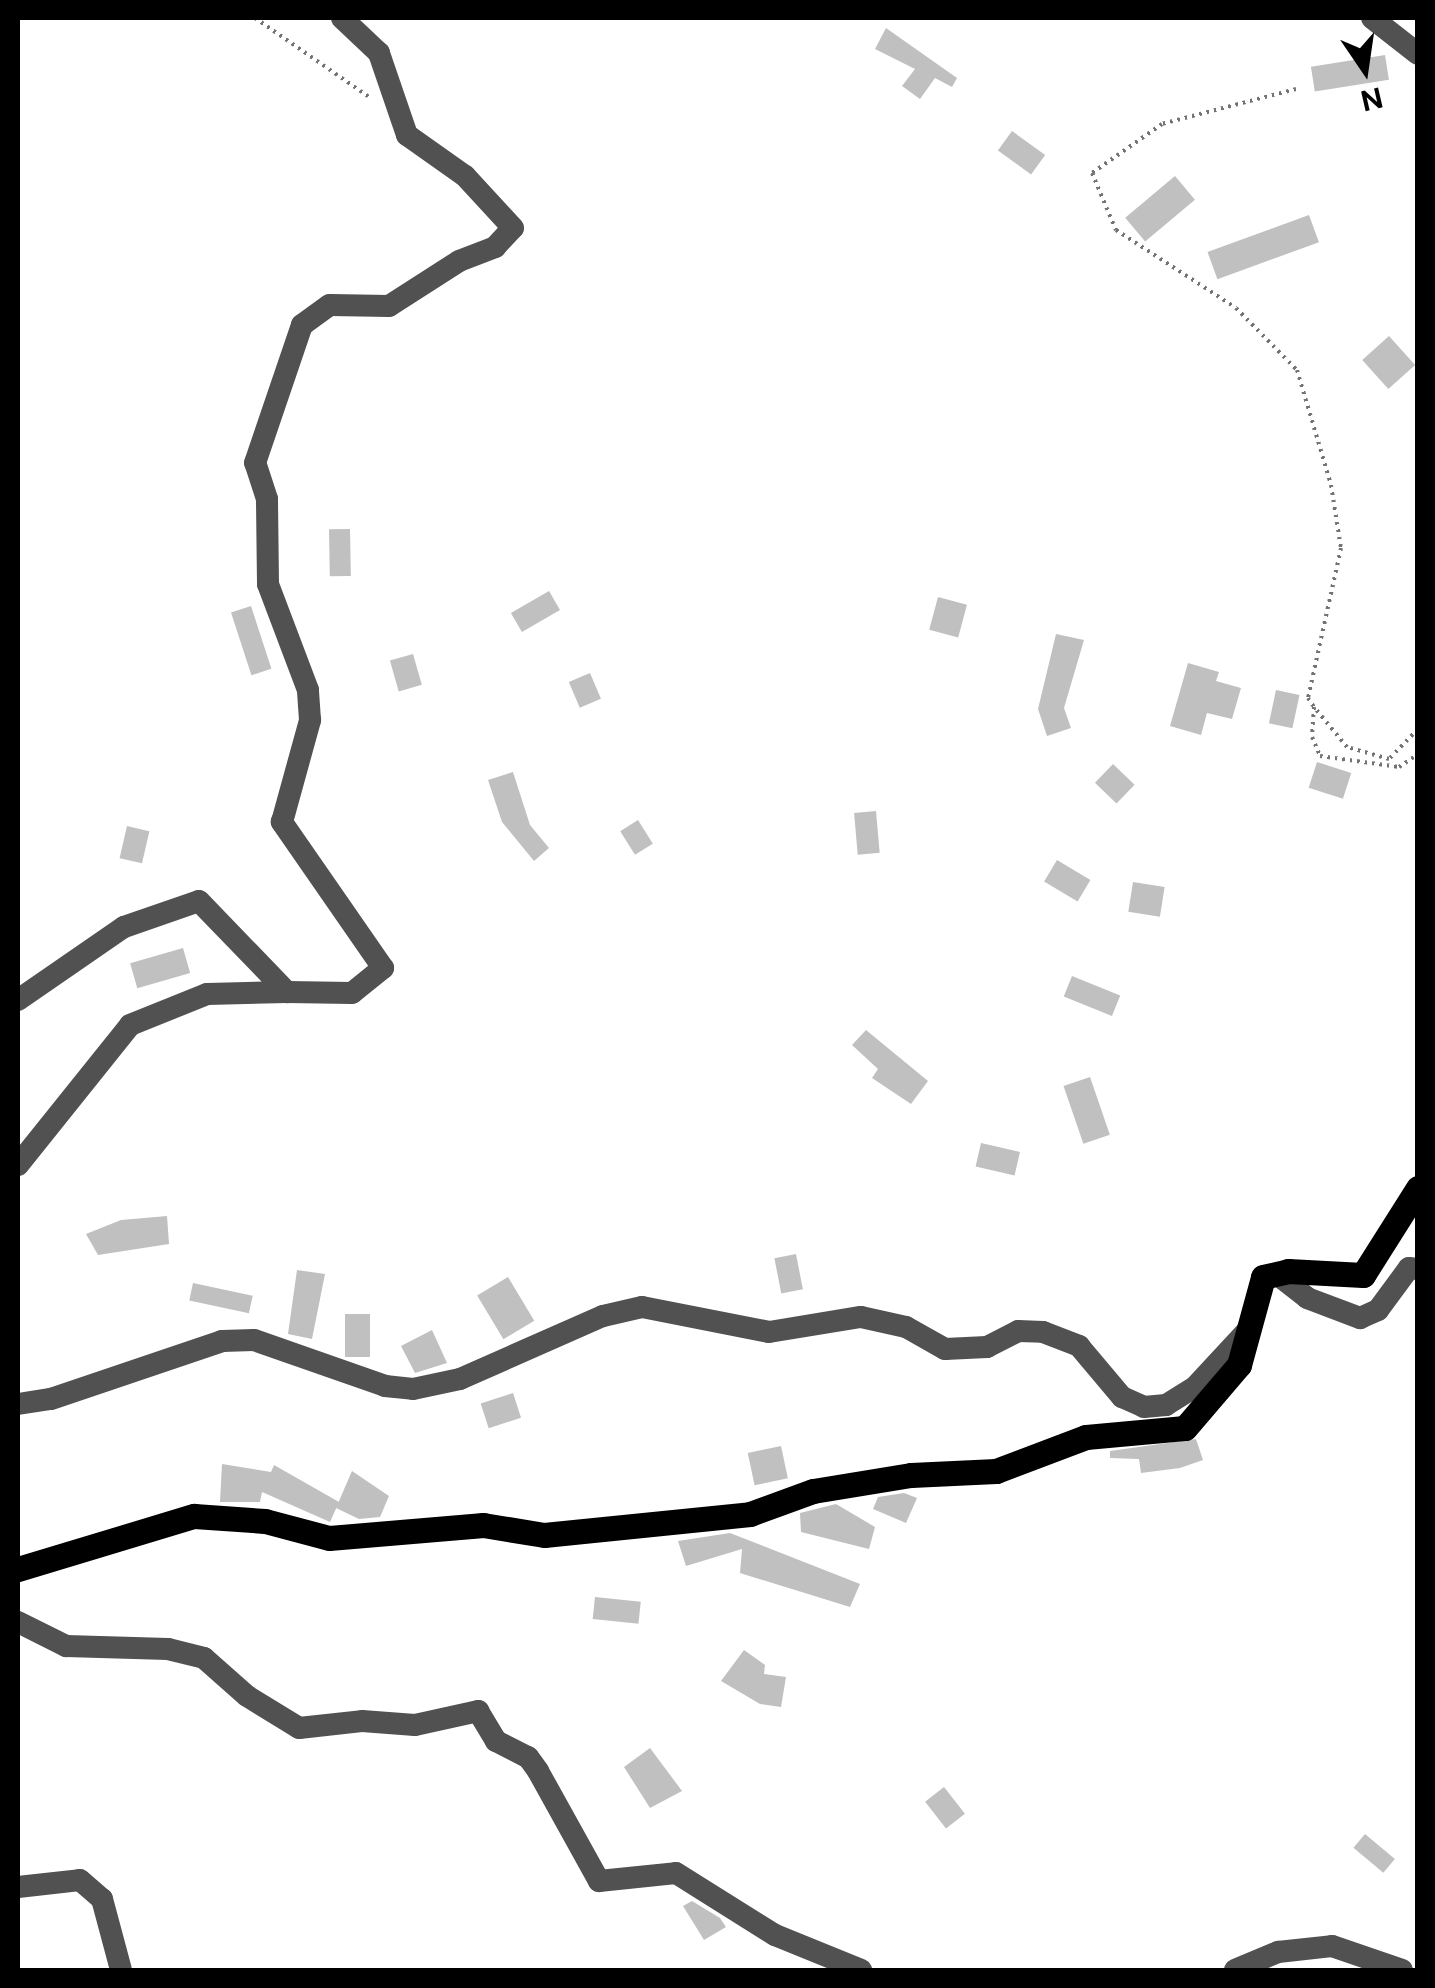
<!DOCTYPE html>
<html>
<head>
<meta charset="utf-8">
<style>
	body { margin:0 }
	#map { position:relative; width:1435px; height:1988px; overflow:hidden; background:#fff; font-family:"Public Sans",sans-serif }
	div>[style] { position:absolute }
	.building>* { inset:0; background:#c0c0c0; transform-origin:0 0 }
	.path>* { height:4px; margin-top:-2px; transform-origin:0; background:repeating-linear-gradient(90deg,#737373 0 2.5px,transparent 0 7.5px) }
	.minor>* { height:22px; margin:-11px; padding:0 11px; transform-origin:11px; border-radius:11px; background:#515151 }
	.major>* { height:25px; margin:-12.5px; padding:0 12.5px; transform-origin:12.5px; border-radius:12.5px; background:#000 }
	span { translate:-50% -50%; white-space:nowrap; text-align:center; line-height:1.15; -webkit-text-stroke:10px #fff; paint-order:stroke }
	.frame { position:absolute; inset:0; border:20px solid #000; pointer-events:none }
	.north { position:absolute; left:1315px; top:20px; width:100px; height:100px; -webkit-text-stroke:8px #fff; paint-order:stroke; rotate:167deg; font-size:28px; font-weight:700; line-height:40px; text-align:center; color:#000 }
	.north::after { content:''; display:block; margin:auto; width:35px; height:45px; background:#000; clip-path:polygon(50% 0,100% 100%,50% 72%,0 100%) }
</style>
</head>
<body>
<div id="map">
	<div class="building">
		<i style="clip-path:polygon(886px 28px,957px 78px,952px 87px,935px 78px,920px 99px,902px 86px,915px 69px,875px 49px)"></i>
		<i style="left:1385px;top:55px;width:25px;height:75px;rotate:81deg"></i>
		<i style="left:1012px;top:131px;width:41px;height:24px;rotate:36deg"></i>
		<i style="left:1175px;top:176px;width:31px;height:65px;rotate:50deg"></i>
		<i style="left:1309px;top:215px;width:29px;height:108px;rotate:70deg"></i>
		<i style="left:1389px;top:336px;width:39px;height:36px;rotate:48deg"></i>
		<i style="left:350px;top:529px;width:47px;height:21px;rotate:89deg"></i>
		<i style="left:549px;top:591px;width:22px;height:44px;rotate:60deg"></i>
		<i style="left:938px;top:597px;width:30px;height:34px;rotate:15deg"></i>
		<i style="left:251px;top:606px;width:66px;height:21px;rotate:72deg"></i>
		<i style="clip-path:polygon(1056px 634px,1084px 640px,1064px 708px,1071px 728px,1047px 736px,1038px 709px)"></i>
		<i style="left:413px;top:654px;width:32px;height:24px;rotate:74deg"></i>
		<i style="clip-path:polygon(1188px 663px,1219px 672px,1216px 681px,1241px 688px,1232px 719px,1207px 713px,1201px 735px,1170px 726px)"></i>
		<i style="left:590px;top:673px;width:28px;height:23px;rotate:67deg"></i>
		<i style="left:1276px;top:690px;width:24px;height:34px;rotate:12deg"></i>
		<i style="left:1317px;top:762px;width:36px;height:27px;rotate:18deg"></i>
		<i style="left:1113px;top:764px;width:30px;height:26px;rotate:44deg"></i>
		<i style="clip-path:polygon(513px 772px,530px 825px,549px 848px,534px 861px,502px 822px,488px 780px)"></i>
		<i style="left:876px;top:811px;width:42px;height:22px;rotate:85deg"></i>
		<i style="left:638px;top:820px;width:28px;height:21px;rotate:58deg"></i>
		<i style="left:127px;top:826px;width:23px;height:33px;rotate:13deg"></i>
		<i style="left:1057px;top:860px;width:39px;height:25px;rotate:31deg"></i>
		<i style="left:1133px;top:882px;width:32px;height:30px;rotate:9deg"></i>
		<i style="left:183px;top:948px;width:26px;height:55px;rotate:74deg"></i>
		<i style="left:1072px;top:976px;width:52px;height:22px;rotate:22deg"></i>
		<i style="clip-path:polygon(866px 1030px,928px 1081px,911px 1104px,872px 1078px,878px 1069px,852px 1045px)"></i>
		<i style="left:1090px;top:1077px;width:61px;height:28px;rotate:71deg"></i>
		<i style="left:981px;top:1143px;width:40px;height:24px;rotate:13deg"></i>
		<i style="clip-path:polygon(167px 1216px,169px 1244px,98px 1255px,86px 1234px,121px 1220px)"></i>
		<i style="left:796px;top:1254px;width:36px;height:22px;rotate:79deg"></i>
		<i style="clip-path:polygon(297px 1270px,325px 1274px,312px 1339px,288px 1334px)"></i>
		<i style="left:508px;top:1277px;width:51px;height:36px;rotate:59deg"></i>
		<i style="left:193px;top:1283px;width:61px;height:18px;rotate:12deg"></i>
		<i style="left:345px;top:1314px;width:25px;height:43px"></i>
		<i style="clip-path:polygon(432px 1330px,447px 1363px,415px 1373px,401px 1346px)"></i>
		<i style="left:513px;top:1393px;width:26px;height:34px;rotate:72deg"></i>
		<i style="clip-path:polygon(1196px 1439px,1203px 1460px,1180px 1468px,1141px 1473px,1139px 1459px,1110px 1458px,1110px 1451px)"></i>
		<i style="left:781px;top:1446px;width:33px;height:34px;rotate:78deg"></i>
		<i style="clip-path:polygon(222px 1464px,271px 1472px,274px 1465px,339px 1502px,330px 1522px,262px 1492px,260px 1502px,220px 1502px)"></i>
		<i style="clip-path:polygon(352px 1471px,389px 1496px,380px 1517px,359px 1519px,336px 1508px)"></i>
		<i style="clip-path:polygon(904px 1493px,917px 1498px,906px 1523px,873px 1509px,878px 1497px)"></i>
		<i style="clip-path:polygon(836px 1504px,875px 1527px,869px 1549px,801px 1532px,800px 1513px)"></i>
		<i style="clip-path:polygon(730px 1533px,860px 1584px,850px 1607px,740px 1573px,742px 1549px,686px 1566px,678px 1541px)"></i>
		<i style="left:595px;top:1597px;width:46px;height:22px;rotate:6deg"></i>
		<i style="clip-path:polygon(744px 1650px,765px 1665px,764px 1674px,786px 1677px,781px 1707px,760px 1704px,721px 1681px)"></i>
		<i style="clip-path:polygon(650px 1748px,682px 1791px,650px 1808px,624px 1767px)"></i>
		<i style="left:944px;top:1787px;width:34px;height:24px;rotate:52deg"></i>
		<i style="left:1365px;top:1834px;width:39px;height:18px;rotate:40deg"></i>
		<i style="clip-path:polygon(692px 1901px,720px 1918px,726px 1927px,704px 1940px,683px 1906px)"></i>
	</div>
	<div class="path">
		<i style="left:255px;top:18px;width:139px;rotate:34.7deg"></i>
		<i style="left:1296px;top:89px;width:138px;rotate:165.4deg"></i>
		<i style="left:1162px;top:124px;width:85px;rotate:145deg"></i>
		<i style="left:1092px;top:173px;width:62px;rotate:67.2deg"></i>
		<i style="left:1116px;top:230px;width:143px;rotate:33deg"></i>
		<i style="left:1236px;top:308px;width:87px;rotate:45.5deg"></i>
		<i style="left:1297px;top:370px;width:120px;rotate:73.5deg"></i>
		<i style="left:1331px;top:485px;width:64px;rotate:81deg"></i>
		<i style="left:1341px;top:548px;width:154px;rotate:102.4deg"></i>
		<i style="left:1308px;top:698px;width:11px;rotate:56deg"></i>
		<i style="left:1418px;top:729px;width:42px;rotate:134deg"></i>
		<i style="left:1389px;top:759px;width:44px;rotate:-164.1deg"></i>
		<i style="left:1347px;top:747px;width:52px;rotate:-129.5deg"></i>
		<i style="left:1314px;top:707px;width:30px;rotate:94deg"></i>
		<i style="left:1312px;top:737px;width:21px;rotate:67deg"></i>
		<i style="left:1320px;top:756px;width:80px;rotate:7.9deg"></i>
		<i style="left:1399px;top:767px;width:23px;rotate:-34deg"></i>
	</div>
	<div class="minor">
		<i style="left:1372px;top:18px;width:58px;rotate:38deg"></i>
		<i style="left:18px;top:1000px;width:129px;rotate:-34.6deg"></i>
		<i style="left:124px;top:927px;width:79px;rotate:-19.1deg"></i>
		<i style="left:199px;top:901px;width:127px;rotate:46deg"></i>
		<i style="left:287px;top:992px;width:65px;rotate:0.9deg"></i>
		<i style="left:352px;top:993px;width:40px;rotate:-39deg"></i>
		<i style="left:383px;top:968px;width:178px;rotate:-124.7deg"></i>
		<i style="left:282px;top:822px;width:106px;rotate:-74.6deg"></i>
		<i style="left:310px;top:720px;width:30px;rotate:-94deg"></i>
		<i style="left:308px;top:690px;width:113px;rotate:-110.7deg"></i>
		<i style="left:268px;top:584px;width:85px;rotate:-90.7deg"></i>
		<i style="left:267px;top:499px;width:38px;rotate:-108deg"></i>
		<i style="left:255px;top:463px;width:146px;rotate:-71.2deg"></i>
		<i style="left:302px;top:325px;width:34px;rotate:-36deg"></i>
		<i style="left:330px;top:305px;width:59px;rotate:1deg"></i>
		<i style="left:389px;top:306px;width:83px;rotate:-32.7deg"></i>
		<i style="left:459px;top:261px;width:39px;rotate:-21deg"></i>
		<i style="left:495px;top:247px;width:26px;rotate:-47deg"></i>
		<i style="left:513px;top:228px;width:71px;rotate:-132.7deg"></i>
		<i style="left:465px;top:176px;width:71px;rotate:-144.7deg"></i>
		<i style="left:407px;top:135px;width:87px;rotate:-108.9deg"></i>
		<i style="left:379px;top:53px;width:51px;rotate:-136.6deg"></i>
		<i style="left:18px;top:1165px;width:179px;rotate:-51.3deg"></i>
		<i style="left:130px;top:1025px;width:83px;rotate:-21.9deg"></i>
		<i style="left:207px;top:994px;width:80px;rotate:-1.4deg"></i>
		<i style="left:1278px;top:1275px;width:37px;rotate:38deg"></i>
		<i style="left:1307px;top:1298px;width:57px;rotate:20.7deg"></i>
		<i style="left:1360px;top:1318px;width:20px;rotate:-24deg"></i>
		<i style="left:1378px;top:1310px;width:52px;rotate:-53.6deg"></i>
		<i style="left:1409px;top:1268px;width:9px;rotate:6deg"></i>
		<i style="left:18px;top:1404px;width:33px;rotate:-9deg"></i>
		<i style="left:51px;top:1399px;width:181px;rotate:-18.7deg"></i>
		<i style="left:222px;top:1341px;width:32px;rotate:-2deg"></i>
		<i style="left:254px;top:1340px;width:139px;rotate:19.3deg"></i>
		<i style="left:385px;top:1386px;width:28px;rotate:6deg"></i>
		<i style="left:413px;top:1389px;width:48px;rotate:-12deg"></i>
		<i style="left:460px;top:1379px;width:156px;rotate:-23.8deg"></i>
		<i style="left:603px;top:1316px;width:40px;rotate:-13deg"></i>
		<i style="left:642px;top:1307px;width:129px;rotate:11.1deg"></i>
		<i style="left:769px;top:1332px;width:93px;rotate:-9.3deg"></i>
		<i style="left:861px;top:1317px;width:46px;rotate:12.5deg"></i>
		<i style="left:906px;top:1327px;width:45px;rotate:29.4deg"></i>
		<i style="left:945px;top:1349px;width:42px;rotate:-2.7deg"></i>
		<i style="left:987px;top:1347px;width:35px;rotate:-27deg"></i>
		<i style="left:1018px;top:1331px;width:25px;rotate:2deg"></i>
		<i style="left:1043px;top:1332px;width:39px;rotate:21deg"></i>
		<i style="left:1079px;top:1346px;width:67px;rotate:49.9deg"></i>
		<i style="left:1122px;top:1397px;width:24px;rotate:24deg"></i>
		<i style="left:1144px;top:1407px;width:22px;rotate:-5deg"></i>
		<i style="left:1166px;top:1405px;width:34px;rotate:-32deg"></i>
		<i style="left:1195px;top:1387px;width:76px;rotate:-47.1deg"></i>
		<i style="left:18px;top:1622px;width:54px;rotate:26.6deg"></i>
		<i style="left:66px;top:1646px;width:102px;rotate:1.7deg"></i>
		<i style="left:168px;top:1649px;width:37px;rotate:14deg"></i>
		<i style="left:204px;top:1658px;width:57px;rotate:41.5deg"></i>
		<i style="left:247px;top:1696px;width:61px;rotate:31.6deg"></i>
		<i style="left:299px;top:1728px;width:63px;rotate:-6.3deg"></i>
		<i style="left:362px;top:1721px;width:53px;rotate:4.3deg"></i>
		<i style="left:415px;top:1725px;width:65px;rotate:-12.5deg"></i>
		<i style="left:478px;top:1711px;width:35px;rotate:59deg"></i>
		<i style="left:496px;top:1741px;width:36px;rotate:27deg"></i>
		<i style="left:528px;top:1757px;width:17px;rotate:54deg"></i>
		<i style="left:538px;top:1771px;width:126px;rotate:61deg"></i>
		<i style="left:599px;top:1881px;width:77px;rotate:-5.9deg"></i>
		<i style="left:676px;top:1873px;width:117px;rotate:32.1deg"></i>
		<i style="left:775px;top:1935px;width:93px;rotate:22.1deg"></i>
		<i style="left:18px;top:1887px;width:62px;rotate:-6.4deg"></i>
		<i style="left:80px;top:1880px;width:29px;rotate:41deg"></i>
		<i style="left:102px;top:1899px;width:73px;rotate:75deg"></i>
		<i style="left:1235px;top:1970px;width:47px;rotate:-22.7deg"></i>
		<i style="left:1278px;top:1952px;width:54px;rotate:-6.3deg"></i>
		<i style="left:1332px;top:1946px;width:74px;rotate:18.9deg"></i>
	</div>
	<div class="major">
		<i style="left:18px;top:1569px;width:184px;rotate:-16.8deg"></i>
		<i style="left:194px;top:1516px;width:71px;rotate:4deg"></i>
		<i style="left:265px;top:1521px;width:66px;rotate:14.9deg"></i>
		<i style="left:329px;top:1538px;width:155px;rotate:-4.8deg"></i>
		<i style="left:483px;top:1525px;width:62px;rotate:9.3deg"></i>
		<i style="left:544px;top:1535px;width:207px;rotate:-5.8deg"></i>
		<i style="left:750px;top:1514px;width:67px;rotate:-20.1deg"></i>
		<i style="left:813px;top:1491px;width:99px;rotate:-9.3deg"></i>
		<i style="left:911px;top:1475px;width:85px;rotate:-2.7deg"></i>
		<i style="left:996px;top:1471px;width:96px;rotate:-20.7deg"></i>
		<i style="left:1086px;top:1437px;width:99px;rotate:-5.2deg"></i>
		<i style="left:1185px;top:1428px;width:83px;rotate:-49.4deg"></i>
		<i style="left:1239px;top:1365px;width:91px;rotate:-74.7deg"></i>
		<i style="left:1263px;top:1277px;width:26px;rotate:-13deg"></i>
		<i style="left:1288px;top:1271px;width:75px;rotate:3.1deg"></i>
		<i style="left:1363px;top:1275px;width:103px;rotate:-57.7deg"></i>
	</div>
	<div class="frame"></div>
	<div class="north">N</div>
</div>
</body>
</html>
